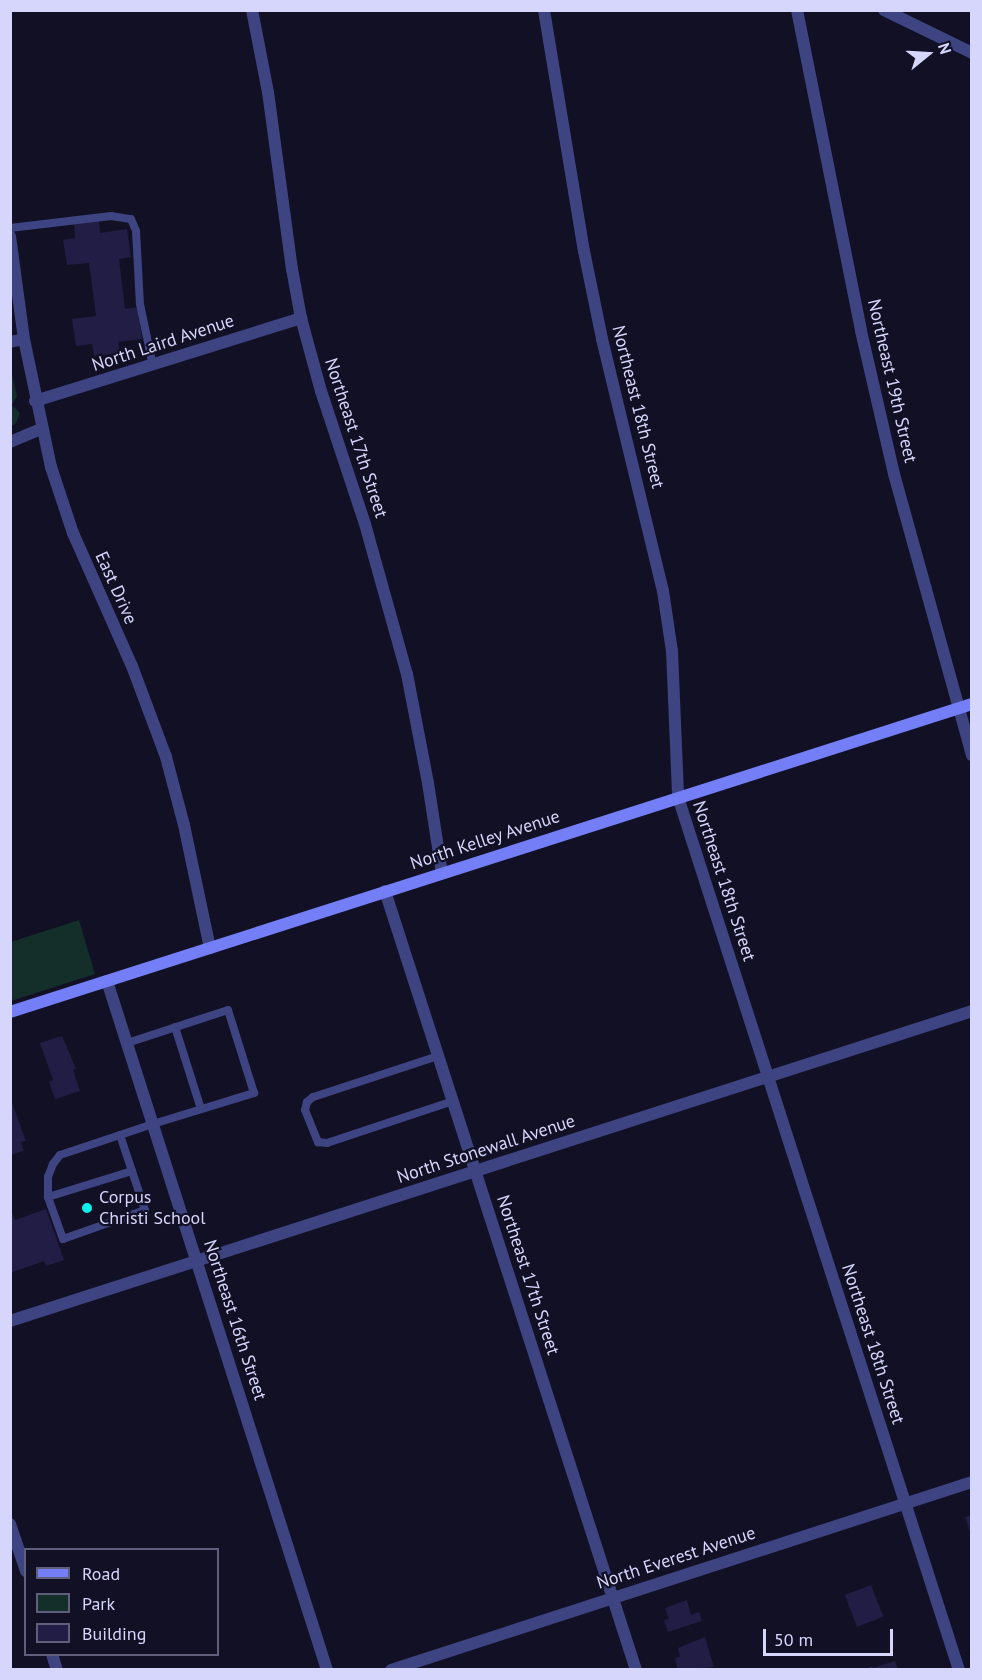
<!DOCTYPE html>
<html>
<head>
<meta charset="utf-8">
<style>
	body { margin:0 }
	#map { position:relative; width:982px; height:1680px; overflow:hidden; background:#111024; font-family:"PT Sans",sans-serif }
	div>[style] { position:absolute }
	.green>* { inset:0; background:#142e2a }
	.building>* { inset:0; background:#211d44; transform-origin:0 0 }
	.lane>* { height:8px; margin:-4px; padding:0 4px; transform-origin:4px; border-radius:4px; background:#3e4381 }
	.street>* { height:12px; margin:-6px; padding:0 6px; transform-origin:6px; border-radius:6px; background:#3e4381 }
	.secondary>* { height:12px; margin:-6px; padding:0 6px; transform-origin:6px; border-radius:6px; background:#737ef7 }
	.dots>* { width:16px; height:16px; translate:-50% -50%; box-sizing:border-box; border:3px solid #111024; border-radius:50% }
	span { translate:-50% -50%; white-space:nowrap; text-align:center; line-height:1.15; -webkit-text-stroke:4.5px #111024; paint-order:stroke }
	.street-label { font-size:18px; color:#d6d6fd }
	.poi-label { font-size:18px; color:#d6d6fd }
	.left { translate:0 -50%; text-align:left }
	.frame { position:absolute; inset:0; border:12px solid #d6d6fd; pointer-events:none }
	.legend { position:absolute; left:24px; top:1548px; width:195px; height:108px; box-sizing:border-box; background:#111024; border:2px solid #605f7b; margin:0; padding:8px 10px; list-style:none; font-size:18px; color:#d6d6fd }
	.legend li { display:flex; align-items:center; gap:12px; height:30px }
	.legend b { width:30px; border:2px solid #605f7b }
	.north { position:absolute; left:898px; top:24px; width:60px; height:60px; -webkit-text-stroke:4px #111024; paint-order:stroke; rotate:72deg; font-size:16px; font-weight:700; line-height:24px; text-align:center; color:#d6d6fd }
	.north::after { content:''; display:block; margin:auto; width:21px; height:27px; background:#d6d6fd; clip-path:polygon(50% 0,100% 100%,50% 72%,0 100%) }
	.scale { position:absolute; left:763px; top:1629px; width:130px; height:27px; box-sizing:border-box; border:3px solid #d6d6fd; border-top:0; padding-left:8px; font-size:18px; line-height:21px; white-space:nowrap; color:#d6d6fd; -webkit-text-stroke:4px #111024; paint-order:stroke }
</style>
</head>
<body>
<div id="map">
	<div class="green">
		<i style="clip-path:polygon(10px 366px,17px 396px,12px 405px,20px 413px,16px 423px,11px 427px)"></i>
		<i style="clip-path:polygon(79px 920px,95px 974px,11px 1001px,11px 942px)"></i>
	</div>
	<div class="building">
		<i style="clip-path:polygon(99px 220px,100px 233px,127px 229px,131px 257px,119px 259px,125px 309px,138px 307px,142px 339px,118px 342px,120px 353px,94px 356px,92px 344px,76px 346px,72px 319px,96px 316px,89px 263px,67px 265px,63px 240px,75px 238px,74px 223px)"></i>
		<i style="clip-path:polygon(62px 1036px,76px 1069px,73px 1070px,80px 1091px,55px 1099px,49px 1082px,53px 1080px,40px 1043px)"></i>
		<i style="clip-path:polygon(10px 1097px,26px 1141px,21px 1142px,24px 1151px,10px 1155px)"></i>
		<i style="clip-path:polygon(10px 1207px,15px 1220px,46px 1209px,64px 1260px,46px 1266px,44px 1261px,10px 1273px)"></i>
		<i style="clip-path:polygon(972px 1515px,972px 1535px,971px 1535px,965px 1517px)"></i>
		<i style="left:871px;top:1585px;width:34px;height:28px;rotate:69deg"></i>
		<i style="clip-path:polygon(687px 1600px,691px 1615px,699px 1612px,702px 1621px,668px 1632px,664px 1620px,669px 1619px,665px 1608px)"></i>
		<i style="clip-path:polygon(705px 1637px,714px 1667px,678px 1670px,675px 1658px,680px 1657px,678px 1648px)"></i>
		<i style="clip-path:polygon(895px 1661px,898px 1670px,862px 1670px,872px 1666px,873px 1668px)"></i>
	</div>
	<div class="lane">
		<i style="left:10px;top:228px;width:102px;rotate:-6.8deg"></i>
		<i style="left:111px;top:216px;width:20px;rotate:9deg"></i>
		<i style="left:131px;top:219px;width:13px;rotate:67deg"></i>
		<i style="left:136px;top:231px;width:73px;rotate:86.9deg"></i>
		<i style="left:140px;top:304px;width:63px;rotate:78.2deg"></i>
		<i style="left:175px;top:1027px;width:86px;rotate:72.4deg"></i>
		<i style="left:438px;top:1056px;width:132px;rotate:161.8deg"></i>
		<i style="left:313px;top:1097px;width:8px;rotate:140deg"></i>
		<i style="left:307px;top:1102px;width:8px;rotate:104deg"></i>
		<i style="left:305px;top:1110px;width:35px;rotate:68deg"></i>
		<i style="left:318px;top:1142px;width:9px;rotate:6deg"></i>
		<i style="left:327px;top:1143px;width:133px;rotate:-18.4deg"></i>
		<i style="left:120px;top:1135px;width:79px;rotate:71.6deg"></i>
		<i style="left:145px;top:1210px;width:87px;rotate:160.5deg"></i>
		<i style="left:63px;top:1239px;width:45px;rotate:-109.7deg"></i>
		<i style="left:48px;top:1197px;width:20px;rotate:-90deg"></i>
		<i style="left:48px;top:1177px;width:14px;rotate:-69deg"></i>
		<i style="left:53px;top:1164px;width:11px;rotate:-52deg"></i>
		<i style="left:60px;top:1155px;width:98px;rotate:-18.4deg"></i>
		<i style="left:153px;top:1124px;width:106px;rotate:-17.1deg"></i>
		<i style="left:254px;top:1093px;width:87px;rotate:-107.4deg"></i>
		<i style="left:228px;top:1010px;width:106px;rotate:161.9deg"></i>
		<i style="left:48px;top:1197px;width:88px;rotate:-17.2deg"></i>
	</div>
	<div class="street">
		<i style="left:252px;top:10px;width:84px;rotate:79deg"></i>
		<i style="left:268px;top:92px;width:179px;rotate:82.3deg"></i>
		<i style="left:292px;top:269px;width:50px;rotate:79.6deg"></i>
		<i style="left:301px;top:318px;width:76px;rotate:74.7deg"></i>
		<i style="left:321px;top:391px;width:140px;rotate:71.7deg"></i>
		<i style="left:365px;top:524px;width:156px;rotate:74.4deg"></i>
		<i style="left:407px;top:674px;width:111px;rotate:79.1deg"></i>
		<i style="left:428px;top:783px;width:91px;rotate:81.2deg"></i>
		<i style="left:544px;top:10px;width:244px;rotate:80.6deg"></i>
		<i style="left:584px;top:251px;width:90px;rotate:78.4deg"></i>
		<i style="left:602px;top:339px;width:259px;rotate:76.4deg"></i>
		<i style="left:663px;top:591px;width:61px;rotate:81.5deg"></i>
		<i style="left:672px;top:651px;width:146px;rotate:87.6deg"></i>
		<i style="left:678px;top:797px;width:917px;rotate:72.16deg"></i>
		<i style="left:797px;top:10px;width:327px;rotate:78.7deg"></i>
		<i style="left:861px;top:331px;width:147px;rotate:77deg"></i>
		<i style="left:894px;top:474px;width:292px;rotate:74.5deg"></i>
		<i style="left:884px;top:10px;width:98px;rotate:26deg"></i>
		<i style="left:10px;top:236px;width:104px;rotate:82.3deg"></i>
		<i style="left:24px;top:339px;width:131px;rotate:78.1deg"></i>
		<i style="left:51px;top:467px;width:70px;rotate:71.6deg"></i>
		<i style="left:73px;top:533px;width:145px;rotate:66.1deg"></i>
		<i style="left:132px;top:666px;width:97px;rotate:69.5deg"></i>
		<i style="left:166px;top:757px;width:70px;rotate:75.2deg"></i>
		<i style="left:184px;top:825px;width:126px;rotate:78.1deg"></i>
		<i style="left:10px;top:342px;width:14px;rotate:-12deg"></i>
		<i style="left:35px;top:401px;width:279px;rotate:-17.3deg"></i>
		<i style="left:10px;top:442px;width:34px;rotate:-23deg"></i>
		<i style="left:385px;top:891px;width:818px;rotate:72.14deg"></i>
		<i style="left:107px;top:981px;width:723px;rotate:72.29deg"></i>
		<i style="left:10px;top:1321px;width:1011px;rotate:-17.86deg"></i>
		<i style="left:10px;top:1524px;width:50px;rotate:71.2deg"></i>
		<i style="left:52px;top:1654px;width:17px;rotate:73deg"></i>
		<i style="left:391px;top:1670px;width:611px;rotate:-17.93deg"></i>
	</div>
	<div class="secondary">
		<i style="left:10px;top:1012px;width:1010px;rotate:-17.75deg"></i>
	</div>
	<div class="dots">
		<i style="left:87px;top:1208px;background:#0ef0ee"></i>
	</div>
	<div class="street-label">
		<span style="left:163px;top:343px;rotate:-18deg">North Laird Avenue</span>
		<span style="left:892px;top:381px;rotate:77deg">Northeast 19th Street</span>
		<span style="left:638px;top:407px;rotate:76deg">Northeast 18th Street</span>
		<span style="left:356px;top:438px;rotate:72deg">Northeast 17th Street</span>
		<span style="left:116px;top:588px;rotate:66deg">East Drive</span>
		<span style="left:485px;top:840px;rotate:-18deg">North Kelley Avenue</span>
		<span style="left:724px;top:881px;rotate:72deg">Northeast 18th Street</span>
		<span style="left:486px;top:1149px;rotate:-18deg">North Stonewall Avenue</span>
		<span style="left:528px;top:1275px;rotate:72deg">Northeast 17th Street</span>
		<span style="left:235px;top:1320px;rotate:72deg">Northeast 16th Street</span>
		<span style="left:873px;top:1344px;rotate:72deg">Northeast 18th Street</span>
		<span style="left:676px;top:1558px;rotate:-18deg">North Everest Avenue</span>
	</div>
	<div class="poi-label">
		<span class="left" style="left:99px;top:1208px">Corpus<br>Christi School</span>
	</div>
	<div class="frame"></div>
	<ul class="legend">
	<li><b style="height:8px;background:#737ef7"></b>Road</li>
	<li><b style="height:16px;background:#142e2a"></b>Park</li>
	<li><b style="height:16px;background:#211d44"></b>Building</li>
	</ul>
	<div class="north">N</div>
	<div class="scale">50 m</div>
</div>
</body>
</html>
